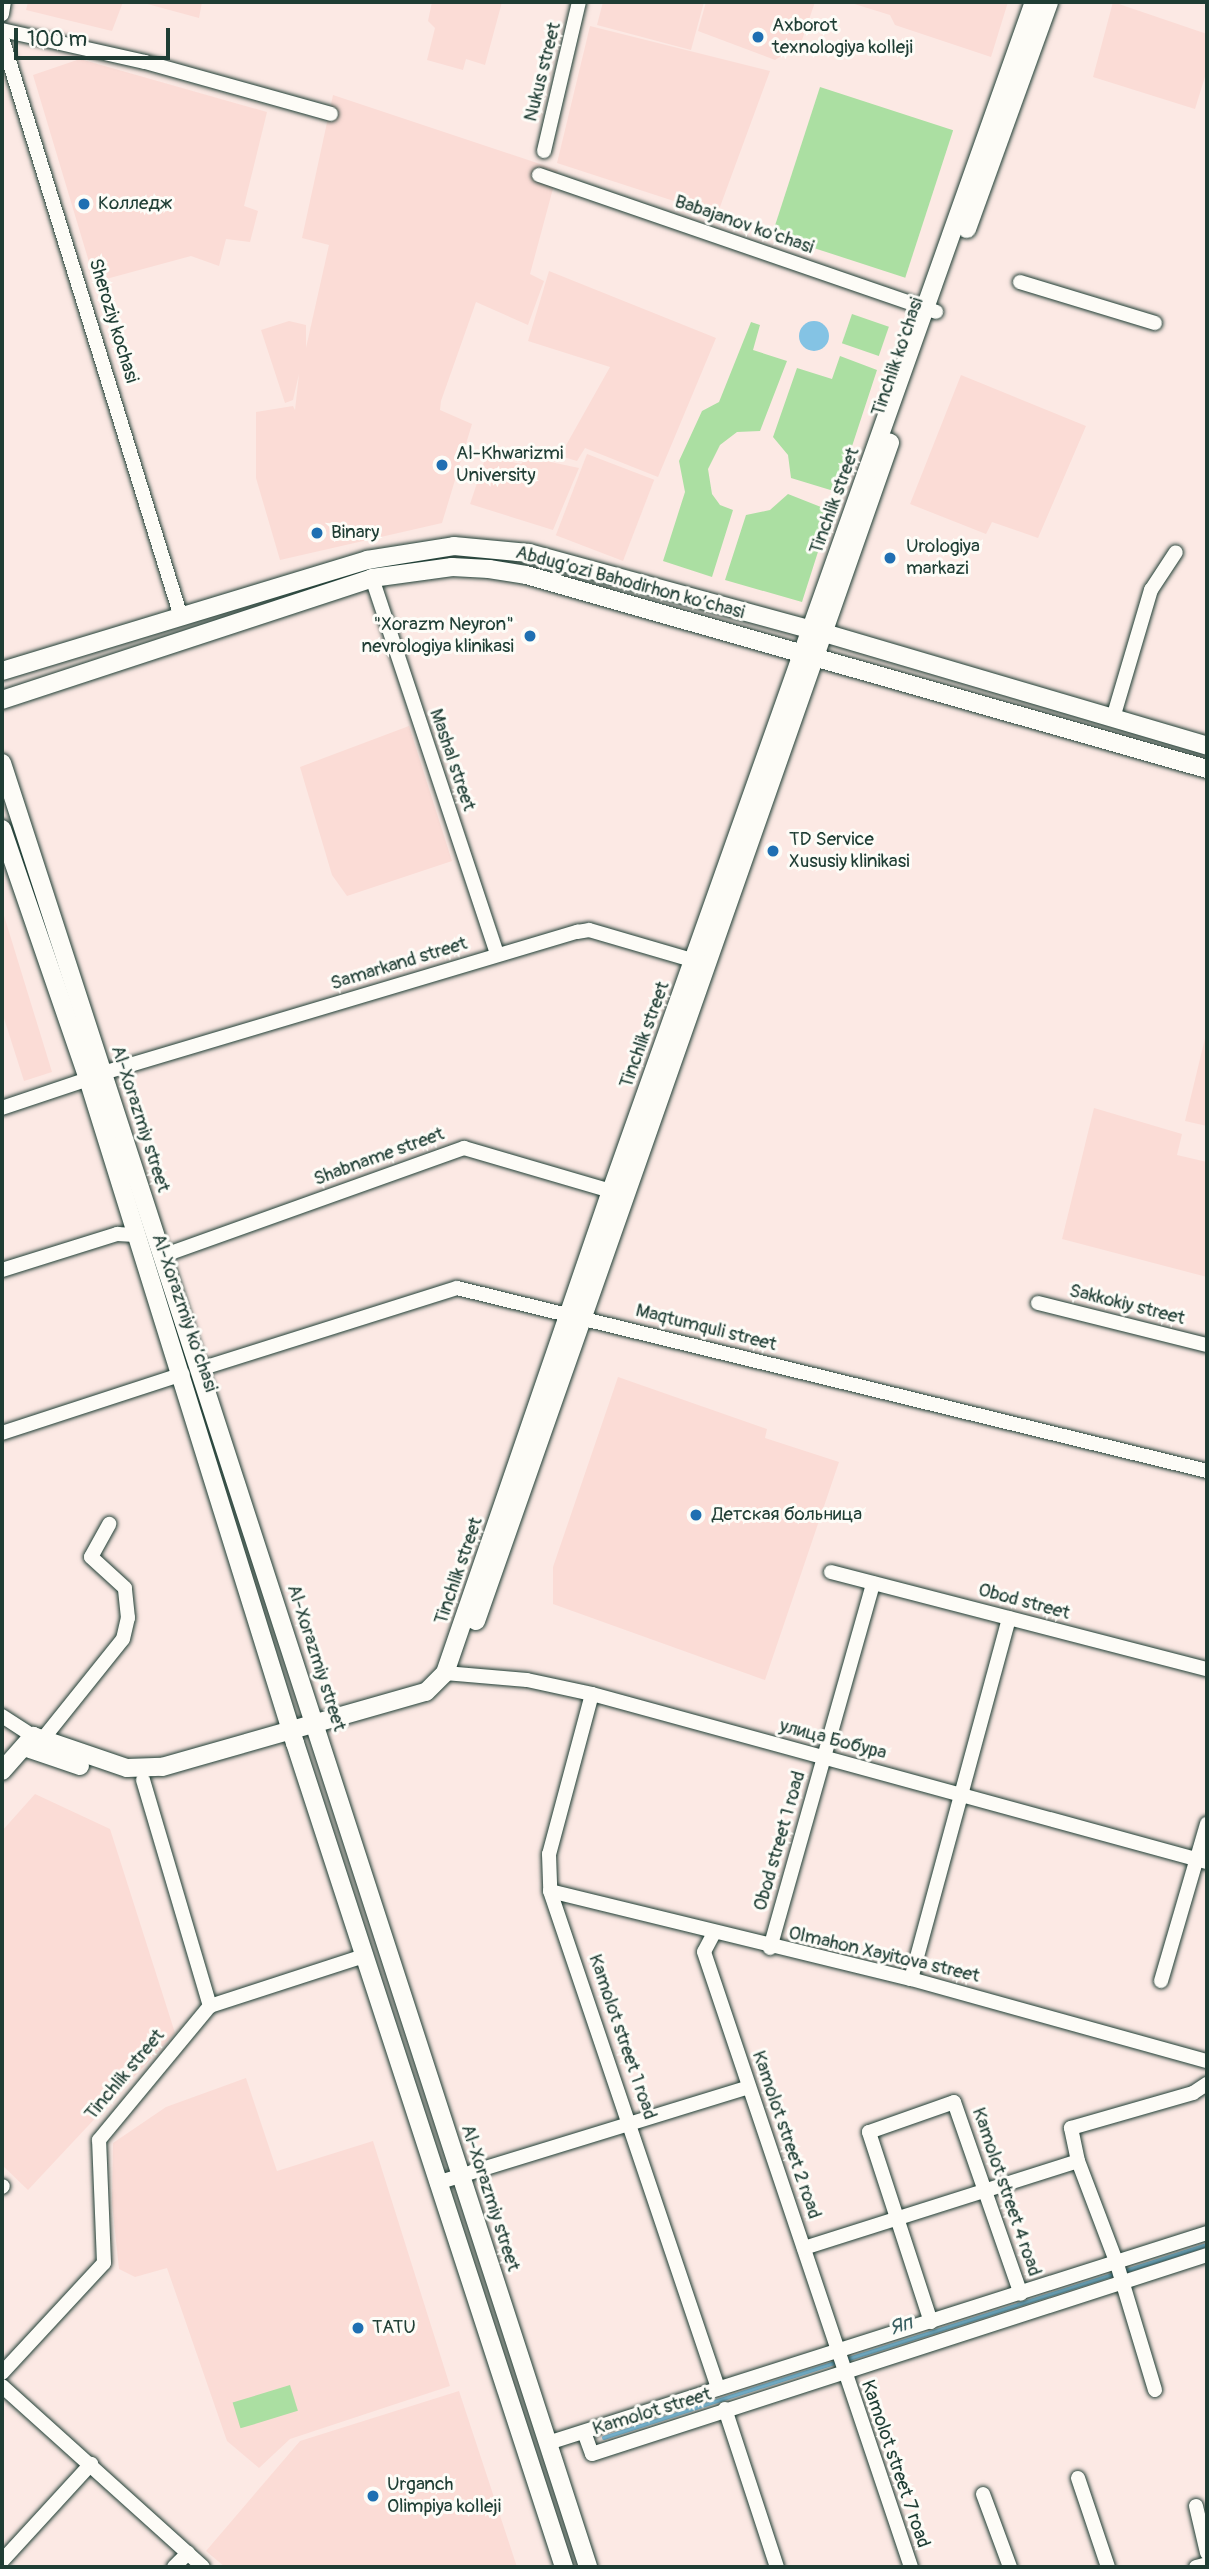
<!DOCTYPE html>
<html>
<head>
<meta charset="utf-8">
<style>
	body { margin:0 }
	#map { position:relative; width:1209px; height:2569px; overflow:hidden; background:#fce9e4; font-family:Pangolin,sans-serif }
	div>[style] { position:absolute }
	.built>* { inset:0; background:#fbdcd6; transform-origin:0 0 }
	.green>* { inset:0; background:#abdfa2; transform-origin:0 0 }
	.water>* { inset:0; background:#84c3e4 }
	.round { border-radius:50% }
	.stream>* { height:3.5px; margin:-1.75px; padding:0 1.75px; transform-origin:1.75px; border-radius:1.75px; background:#84c3e4 }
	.roads { filter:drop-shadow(0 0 2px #1f3d34) drop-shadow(0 0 2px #1f3d34) }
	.minor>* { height:14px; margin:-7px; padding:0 7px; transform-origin:7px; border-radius:7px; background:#fdfcf7 }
	.major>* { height:18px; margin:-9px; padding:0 9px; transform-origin:9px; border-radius:9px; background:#fdfcf7 }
	.dots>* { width:19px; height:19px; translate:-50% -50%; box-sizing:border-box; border:4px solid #fdfcf7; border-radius:50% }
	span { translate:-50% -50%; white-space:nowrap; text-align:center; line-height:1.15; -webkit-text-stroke:6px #fdfcf7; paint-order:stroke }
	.poi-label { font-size:19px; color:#1f3d34 }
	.left { translate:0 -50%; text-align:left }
	.right { translate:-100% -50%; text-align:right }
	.street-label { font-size:19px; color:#1f3d34 }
	.water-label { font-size:21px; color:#385e60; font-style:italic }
	.frame { position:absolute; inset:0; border:4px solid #1f3d34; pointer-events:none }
	.scale { position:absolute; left:14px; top:28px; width:156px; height:32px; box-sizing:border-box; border:4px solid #1f3d34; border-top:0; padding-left:9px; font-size:21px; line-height:24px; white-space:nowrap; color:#1f3d34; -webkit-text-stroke:5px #fdfcf7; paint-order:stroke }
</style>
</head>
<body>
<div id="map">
	<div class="built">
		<i style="clip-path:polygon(28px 2px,123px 2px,112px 31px,26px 10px)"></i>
		<i style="clip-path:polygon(140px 2px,202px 2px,199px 18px)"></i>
		<i style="clip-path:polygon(432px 2px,502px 2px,485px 65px,466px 59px,463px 70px,427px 60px,435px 28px,428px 21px)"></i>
		<i style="clip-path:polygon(603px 2px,704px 2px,691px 50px,597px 25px)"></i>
		<i style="clip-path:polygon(706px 2px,815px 2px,801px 43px,775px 60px,698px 31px)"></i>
		<i style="clip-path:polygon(848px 2px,1008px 2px,991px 57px,895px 25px,890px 15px)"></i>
		<i style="clip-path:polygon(1113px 2px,1207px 34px,1207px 70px,1195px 109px,1093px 77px)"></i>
		<i style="clip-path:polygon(590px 26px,770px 71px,717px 215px,557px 163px)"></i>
		<i style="clip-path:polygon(80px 59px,267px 112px,244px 206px,258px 211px,250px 242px,226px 239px,219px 266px,191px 256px,95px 282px,33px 75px)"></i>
		<i style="clip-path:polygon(333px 95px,558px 170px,530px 274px,544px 281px,528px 325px,476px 302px,441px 401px,440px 410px,472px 424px,442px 523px,280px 560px,256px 478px,256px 412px,293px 406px,295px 410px,299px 374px,293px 400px,285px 403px,261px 330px,289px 321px,306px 325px,306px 348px,329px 245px,302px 238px)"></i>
		<i style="clip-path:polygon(549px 271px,716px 338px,658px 477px,585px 448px,577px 461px,560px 456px,610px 367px,528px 341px)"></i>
		<i style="clip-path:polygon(961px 375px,1086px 426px,1038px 538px,992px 522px,986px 534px,910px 504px)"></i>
		<i style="left:587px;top:454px;width:72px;height:87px;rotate:21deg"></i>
		<i style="clip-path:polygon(486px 456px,521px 464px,527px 457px,579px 468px,553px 530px,470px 504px)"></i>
		<i style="clip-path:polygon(409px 726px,452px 861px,347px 896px,332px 875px,300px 767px)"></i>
		<i style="clip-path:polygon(2px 909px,52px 1072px,24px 1081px,2px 1012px)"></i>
		<i style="clip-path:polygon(1207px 1030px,1207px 1126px,1185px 1121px)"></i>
		<i style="clip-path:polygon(1094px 1108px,1182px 1134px,1177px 1155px,1207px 1162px,1207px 1277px,1062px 1239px)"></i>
		<i style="clip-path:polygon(618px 1377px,767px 1429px,765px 1438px,839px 1462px,765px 1680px,553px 1604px,553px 1567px)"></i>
		<i style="clip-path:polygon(35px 1794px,110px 1829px,175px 2033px,28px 2190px,2px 2165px,2px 1831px)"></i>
		<i style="clip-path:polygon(246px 2078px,277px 2171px,373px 2141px,450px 2386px,290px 2439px,259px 2468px,227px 2441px,167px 2268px,135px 2277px,119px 2269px,112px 2203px,113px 2143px,166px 2107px)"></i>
		<i style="clip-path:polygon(459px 2391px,517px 2567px,225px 2567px,206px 2551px,300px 2441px)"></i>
	</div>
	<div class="green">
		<i style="left:820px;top:87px;width:140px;height:155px;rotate:18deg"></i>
		<i style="left:852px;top:314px;width:39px;height:31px;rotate:19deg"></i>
		<i style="clip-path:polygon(751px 322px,760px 325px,753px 350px,787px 361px,760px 431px,737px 432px,720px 445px,708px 469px,712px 494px,720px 505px,733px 510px,712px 577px,663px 561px,685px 492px,679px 461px,702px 411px,719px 402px)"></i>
		<i style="clip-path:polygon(840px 356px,877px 370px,837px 492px,791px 478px,788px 455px,773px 437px,797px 368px,832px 379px)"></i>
		<i style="clip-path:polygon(788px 494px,831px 511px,802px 602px,725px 580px,746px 515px,770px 510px)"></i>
		<i style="left:290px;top:2385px;width:27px;height:60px;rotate:73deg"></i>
	</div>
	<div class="water">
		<i class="round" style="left:799px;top:321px;width:30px;height:30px"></i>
	</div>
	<div class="stream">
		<i style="left:1123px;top:2272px;width:88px;rotate:-17.8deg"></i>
		<i style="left:846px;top:2360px;width:282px;rotate:-17.7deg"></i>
		<i style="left:604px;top:2438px;width:246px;rotate:-18deg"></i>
	</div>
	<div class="roads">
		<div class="minor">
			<i style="left:2px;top:14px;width:12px;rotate:-81deg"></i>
			<i style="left:2px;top:30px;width:147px;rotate:12.6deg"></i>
			<i style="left:145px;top:62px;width:193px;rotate:15.6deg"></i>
			<i style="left:2px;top:38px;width:606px;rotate:72.82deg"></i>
			<i style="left:544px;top:151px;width:153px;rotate:-76.8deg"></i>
			<i style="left:539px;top:175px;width:420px;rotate:19deg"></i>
			<i style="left:1020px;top:282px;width:141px;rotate:16.9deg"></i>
			<i style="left:372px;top:578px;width:396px;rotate:71.6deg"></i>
			<i style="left:1113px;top:718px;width:134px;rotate:-73.5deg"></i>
			<i style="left:1151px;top:590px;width:45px;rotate:-56.7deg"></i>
			<i style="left:103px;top:1073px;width:495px;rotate:-16.6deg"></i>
			<i style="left:577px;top:932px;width:12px;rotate:-9deg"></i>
			<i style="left:589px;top:930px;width:118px;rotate:16.3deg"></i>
			<i style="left:2px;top:1108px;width:91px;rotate:-18.6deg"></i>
			<i style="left:162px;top:1256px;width:321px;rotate:-19.7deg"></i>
			<i style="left:464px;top:1148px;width:153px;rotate:16.3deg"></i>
			<i style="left:2px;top:1270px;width:121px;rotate:-17.4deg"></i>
			<i style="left:117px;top:1234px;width:18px;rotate:3deg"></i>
			<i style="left:1038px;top:1303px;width:174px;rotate:14deg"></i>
			<i style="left:200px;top:1369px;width:269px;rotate:-17.5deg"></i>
			<i style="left:457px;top:1288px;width:772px;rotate:13.71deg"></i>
			<i style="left:2px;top:1433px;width:190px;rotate:-18.1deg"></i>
			<i style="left:831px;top:1572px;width:388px;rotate:14.5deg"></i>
			<i style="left:445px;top:1673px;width:82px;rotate:4.9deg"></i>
			<i style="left:527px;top:1680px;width:66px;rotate:12.2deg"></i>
			<i style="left:592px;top:1694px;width:638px;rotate:15.28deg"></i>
			<i style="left:592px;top:1694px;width:166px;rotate:105deg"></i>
			<i style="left:549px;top:1854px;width:37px;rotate:88deg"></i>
			<i style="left:550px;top:1891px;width:525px;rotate:71.32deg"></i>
			<i style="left:2px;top:1716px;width:37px;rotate:33deg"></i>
			<i style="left:42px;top:1740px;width:129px;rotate:-51.3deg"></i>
			<i style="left:123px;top:1639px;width:22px;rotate:-77deg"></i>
			<i style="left:128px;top:1618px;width:30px;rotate:-96deg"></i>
			<i style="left:125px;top:1588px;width:46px;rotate:-137.6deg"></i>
			<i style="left:91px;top:1557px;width:38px;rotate:-61deg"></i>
			<i style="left:143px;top:1780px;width:236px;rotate:73.5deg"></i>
			<i style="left:550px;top:1891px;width:372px;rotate:13.7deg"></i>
			<i style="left:911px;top:1979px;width:307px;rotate:15.5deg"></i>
			<i style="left:714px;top:1933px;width:21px;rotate:118deg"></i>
			<i style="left:704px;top:1952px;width:649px;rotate:71.4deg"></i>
			<i style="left:770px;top:1948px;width:379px;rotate:-74.2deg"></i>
			<i style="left:911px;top:1979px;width:374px;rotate:-74.8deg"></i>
			<i style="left:1161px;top:1981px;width:164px;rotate:-73.7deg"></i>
			<i style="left:437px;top:2183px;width:326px;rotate:-17.1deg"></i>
			<i style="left:2px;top:2187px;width:1px;rotate:-45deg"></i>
			<i style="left:804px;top:2248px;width:287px;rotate:-17.6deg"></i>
			<i style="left:931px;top:2322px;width:200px;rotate:-108.1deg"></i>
			<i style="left:869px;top:2132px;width:90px;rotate:-19.4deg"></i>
			<i style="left:954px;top:2102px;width:203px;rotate:70.8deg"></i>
			<i style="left:2px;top:2373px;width:150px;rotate:-47.2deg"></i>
			<i style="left:104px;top:2263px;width:123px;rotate:-92.3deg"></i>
			<i style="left:99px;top:2140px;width:174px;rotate:-50.4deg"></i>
			<i style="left:210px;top:2006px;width:162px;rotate:-18deg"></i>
			<i style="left:2px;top:2386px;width:270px;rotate:42deg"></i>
			<i style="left:1155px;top:2390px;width:135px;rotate:-106.8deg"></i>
			<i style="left:1116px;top:2261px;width:107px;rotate:-110.8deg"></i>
			<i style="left:1078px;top:2161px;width:34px;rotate:-102deg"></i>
			<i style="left:1071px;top:2128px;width:127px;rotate:-16deg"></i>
			<i style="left:1193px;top:2093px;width:17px;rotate:-33deg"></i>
			<i style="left:725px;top:2409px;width:166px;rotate:71.8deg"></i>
			<i style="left:584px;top:2432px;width:23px;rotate:70deg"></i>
			<i style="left:592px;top:2454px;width:646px;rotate:-17.93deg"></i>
			<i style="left:548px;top:2443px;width:692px;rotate:-17.68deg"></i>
			<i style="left:1078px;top:2478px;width:94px;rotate:71.4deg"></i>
			<i style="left:983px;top:2494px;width:78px;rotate:69.7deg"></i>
			<i style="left:1196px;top:2506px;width:48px;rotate:76.8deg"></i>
			<i style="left:2px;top:2561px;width:132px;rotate:-47.5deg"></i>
			<i style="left:174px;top:2567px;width:20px;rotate:-45deg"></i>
			<i style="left:1196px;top:2567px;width:11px;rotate:-15deg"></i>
		</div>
		<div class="major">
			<i style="left:967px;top:229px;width:241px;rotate:-70.1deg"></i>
			<i style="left:2px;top:671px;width:382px;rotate:-16.9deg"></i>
			<i style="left:367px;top:560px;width:88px;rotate:-9.1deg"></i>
			<i style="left:454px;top:546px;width:75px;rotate:5.3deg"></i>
			<i style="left:529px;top:553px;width:306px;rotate:15.2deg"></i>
			<i style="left:824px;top:633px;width:399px;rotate:16.4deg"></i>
			<i style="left:2px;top:700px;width:390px;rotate:-18.2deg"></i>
			<i style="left:372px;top:578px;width:81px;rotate:-7.8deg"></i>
			<i style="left:452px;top:567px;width:37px;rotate:3deg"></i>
			<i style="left:489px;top:569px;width:37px;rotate:9deg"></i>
			<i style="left:526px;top:575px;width:708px;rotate:15.9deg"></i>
			<i style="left:2px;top:763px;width:1897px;rotate:72deg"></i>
			<i style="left:2px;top:829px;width:264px;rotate:71deg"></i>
			<i style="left:88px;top:1079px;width:696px;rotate:72.69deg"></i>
			<i style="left:295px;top:1743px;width:867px;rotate:71.92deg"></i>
			<i style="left:476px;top:1621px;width:1249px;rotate:-70.64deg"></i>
			<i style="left:24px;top:1747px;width:59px;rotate:18.7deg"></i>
			<i style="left:2px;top:1771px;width:47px;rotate:-48.5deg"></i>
			<i style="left:33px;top:1736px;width:99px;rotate:18.8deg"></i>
			<i style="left:127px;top:1768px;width:35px;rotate:-2deg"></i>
			<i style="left:162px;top:1767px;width:274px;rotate:-15.9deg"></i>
			<i style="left:426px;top:1692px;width:27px;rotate:-45deg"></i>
			<i style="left:445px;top:1673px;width:510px;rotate:-71deg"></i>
			<i style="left:611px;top:1191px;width:1262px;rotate:-70.42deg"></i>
		</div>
	</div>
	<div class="dots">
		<i style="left:758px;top:37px;background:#1f6fb2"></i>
		<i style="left:84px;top:204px;background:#1f6fb2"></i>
		<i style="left:442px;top:465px;background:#1f6fb2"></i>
		<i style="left:317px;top:533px;background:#1f6fb2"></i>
		<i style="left:890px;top:558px;background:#1f6fb2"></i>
		<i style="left:530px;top:636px;background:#1f6fb2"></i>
		<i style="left:773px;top:851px;background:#1f6fb2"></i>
		<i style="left:696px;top:1515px;background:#1f6fb2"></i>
		<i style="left:358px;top:2328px;background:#1f6fb2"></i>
		<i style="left:373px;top:2496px;background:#1f6fb2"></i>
	</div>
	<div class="poi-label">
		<span class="left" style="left:772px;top:37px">Axborot<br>texnologiya kolleji</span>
		<span class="left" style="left:98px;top:204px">Колледж</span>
		<span class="left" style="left:456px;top:465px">Al-Khwarizmi<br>University</span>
		<span class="left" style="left:331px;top:533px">Binary</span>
		<span class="left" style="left:906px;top:558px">Urologiya<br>markazi</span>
		<span class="right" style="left:514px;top:636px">"Xorazm Neyron"<br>nevrologiya klinikasi</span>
		<span class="left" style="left:789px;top:851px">TD Service<br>Xususiy klinikasi</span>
		<span class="left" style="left:712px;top:1515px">Детская больница</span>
		<span class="left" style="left:372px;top:2328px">TATU</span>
		<span class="left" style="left:387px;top:2496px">Urganch<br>Olimpiya kolleji</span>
	</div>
	<div class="street-label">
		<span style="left:543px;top:72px;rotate:-76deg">Nukus street</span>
		<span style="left:744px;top:225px;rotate:19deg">Babajanov ko'chasi</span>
		<span style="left:113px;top:321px;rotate:73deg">Sheroziy kochasi</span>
		<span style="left:898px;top:357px;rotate:-71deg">Tinchlik ko'chasi</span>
		<span style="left:835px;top:501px;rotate:-70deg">Tinchlik street</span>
		<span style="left:630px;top:583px;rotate:15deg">Abdug’ozi Bahodirhon ko’chasi</span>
		<span style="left:452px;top:760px;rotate:71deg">Mashal street</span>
		<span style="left:399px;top:964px;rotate:-17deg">Samarkand street</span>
		<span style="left:645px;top:1035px;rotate:-70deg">Tinchlik street</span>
		<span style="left:140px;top:1119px;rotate:72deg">Al-Xorazmiy street</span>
		<span style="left:379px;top:1157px;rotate:-20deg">Shabname street</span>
		<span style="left:1127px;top:1305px;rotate:14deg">Sakkokiy street</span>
		<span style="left:184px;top:1313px;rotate:71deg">Al-Xorazmiy ko’chasi</span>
		<span style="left:706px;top:1328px;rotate:14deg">Maqtumquli street</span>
		<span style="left:459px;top:1571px;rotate:-71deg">Tinchlik street</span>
		<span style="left:1024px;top:1602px;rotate:15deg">Obod street</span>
		<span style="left:316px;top:1658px;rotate:72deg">Al-Xorazmiy street</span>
		<span style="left:833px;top:1740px;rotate:15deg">улица Бобура</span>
		<span style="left:780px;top:1841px;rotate:-74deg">Obod street 1 road</span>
		<span style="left:884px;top:1955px;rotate:13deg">Olmahon Xayitova street</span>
		<span style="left:622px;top:2037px;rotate:71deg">Kamolot street 1 road</span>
		<span style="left:125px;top:2075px;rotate:-50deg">Tinchlik street</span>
		<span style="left:786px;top:2135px;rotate:71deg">Kamolot street 2 road</span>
		<span style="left:1006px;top:2192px;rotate:71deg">Kamolot street 4 road</span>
		<span style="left:490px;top:2198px;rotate:72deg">Al-Xorazmiy street</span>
		<span style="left:652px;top:2412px;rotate:-17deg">Kamolot street</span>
		<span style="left:895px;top:2464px;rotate:71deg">Kamolot street 7 road</span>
	</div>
	<div class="water-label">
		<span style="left:901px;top:2326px;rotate:-18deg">Яп</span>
	</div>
	<div class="frame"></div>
	<div class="scale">100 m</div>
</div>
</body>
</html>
